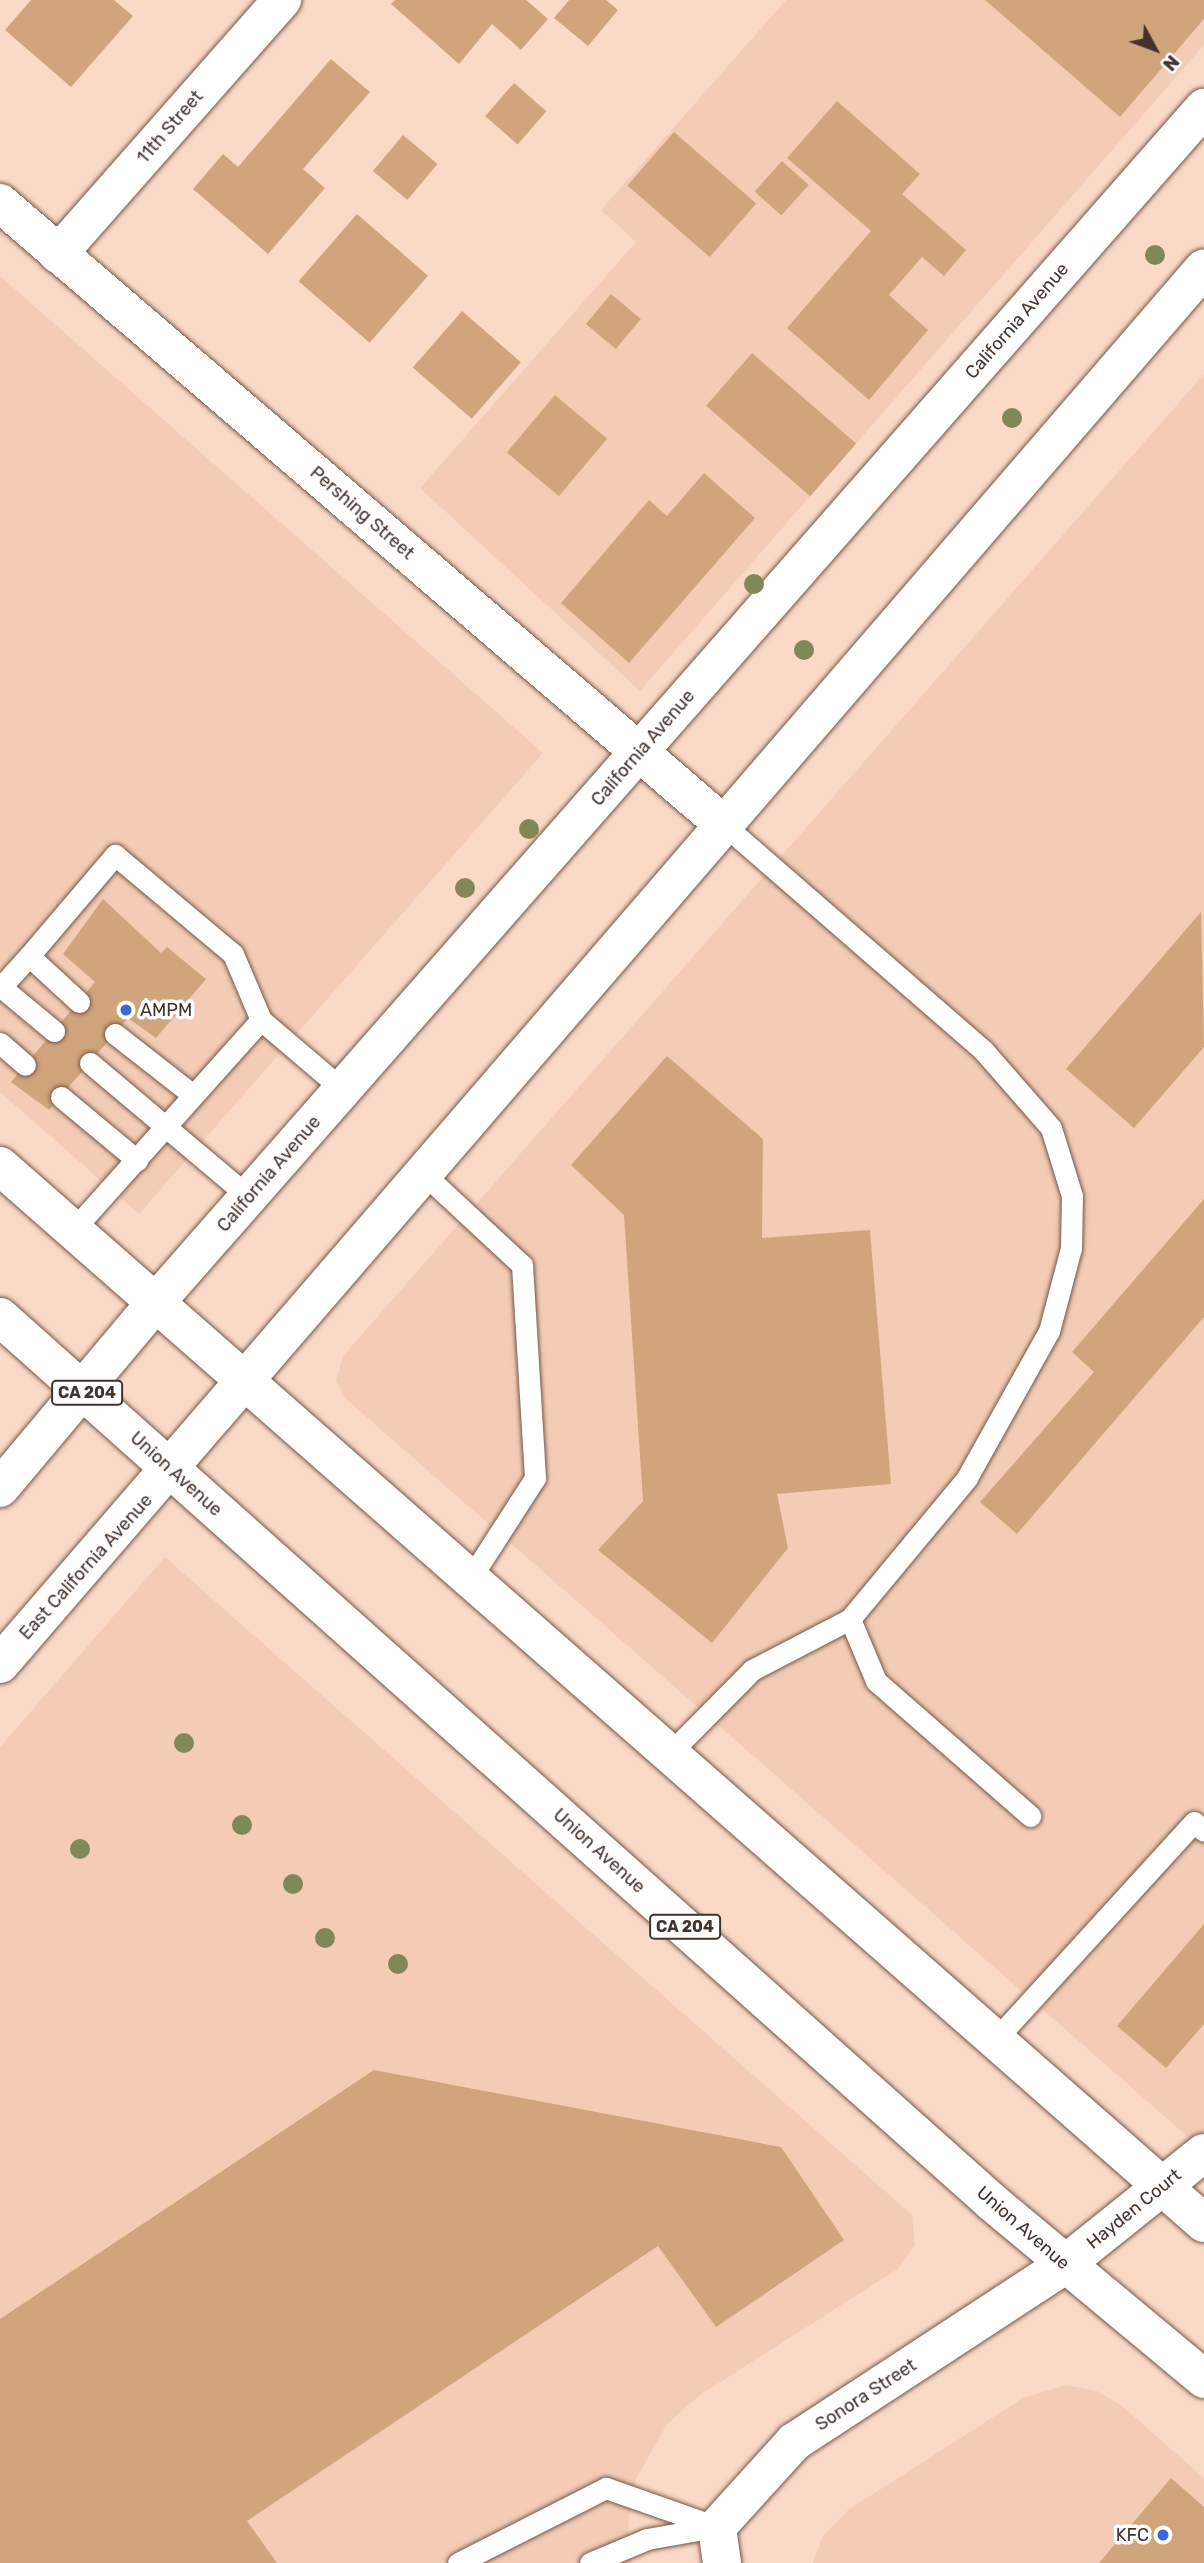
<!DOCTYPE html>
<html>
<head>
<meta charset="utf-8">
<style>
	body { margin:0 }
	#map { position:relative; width:1204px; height:2563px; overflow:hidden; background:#fbd9c7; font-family:Rubik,sans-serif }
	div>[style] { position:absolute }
	.built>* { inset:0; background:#f4ccb6 }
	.building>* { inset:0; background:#d1a57b; transform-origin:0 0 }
	.roads { filter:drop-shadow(0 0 2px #755848) drop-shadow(0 0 2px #755848) }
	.service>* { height:21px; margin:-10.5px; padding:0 10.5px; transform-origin:10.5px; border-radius:10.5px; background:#fff }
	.minor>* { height:38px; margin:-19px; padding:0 19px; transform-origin:19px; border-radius:19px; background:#fff }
	.primary>* { height:38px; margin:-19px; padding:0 19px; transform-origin:19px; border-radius:19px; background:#fff }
	.trunk>* { height:38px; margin:-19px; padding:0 19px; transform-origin:19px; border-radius:19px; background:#fff }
	.trees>* { width:20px; height:20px; margin:-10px; border-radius:50%; background:#80885a }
	.dots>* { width:19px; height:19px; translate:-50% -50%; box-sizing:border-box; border:4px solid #fff; border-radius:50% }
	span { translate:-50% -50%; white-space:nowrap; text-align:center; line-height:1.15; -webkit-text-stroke:7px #fff; paint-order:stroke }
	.shield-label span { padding:2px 5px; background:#fff; border:2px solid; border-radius:5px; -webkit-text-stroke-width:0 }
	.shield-label { font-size:16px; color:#42342d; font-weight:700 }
	.street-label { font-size:18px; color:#42342d }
	.poi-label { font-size:18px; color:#42342d }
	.left { translate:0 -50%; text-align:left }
	.right { translate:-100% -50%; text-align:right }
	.north { position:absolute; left:1120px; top:14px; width:70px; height:70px; -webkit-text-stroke:5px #fff; paint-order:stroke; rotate:131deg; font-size:19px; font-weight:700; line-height:28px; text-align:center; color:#42342d }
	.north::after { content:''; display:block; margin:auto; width:24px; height:32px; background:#42342d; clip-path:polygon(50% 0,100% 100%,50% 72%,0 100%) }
</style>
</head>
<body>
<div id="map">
	<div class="built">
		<i style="clip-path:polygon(786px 0,1204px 0,1204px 45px,640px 691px,420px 488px,636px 242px,601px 210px)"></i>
		<i style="clip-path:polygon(0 276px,543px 753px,139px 1214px,0 1092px)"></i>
		<i style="clip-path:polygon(1204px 374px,1204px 2151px,346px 1399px,336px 1381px,343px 1356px)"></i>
		<i style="clip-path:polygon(165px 1557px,912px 2215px,915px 2245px,898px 2269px,700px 2395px,667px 2424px,636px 2479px,628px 2525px,632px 2563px,0 2563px,0 1747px)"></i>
		<i style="clip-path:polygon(1066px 2385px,1097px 2391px,1121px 2405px,1204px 2478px,1204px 2563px,813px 2563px,822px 2537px,848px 2510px,1023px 2398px)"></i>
	</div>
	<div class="building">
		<i style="clip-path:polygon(31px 0,114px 0,133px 16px,71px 87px,5px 30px)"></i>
		<i style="clip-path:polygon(395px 0,526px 0,548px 19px,521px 50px,492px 24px,459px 64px,391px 4px)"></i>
		<i style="clip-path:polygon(569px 0,606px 0,618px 10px,588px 46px,554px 18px)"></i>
		<i style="clip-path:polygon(985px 0,1204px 0,1204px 19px,1120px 117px)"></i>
		<i style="clip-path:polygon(331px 59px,370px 92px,303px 169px,325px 188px,268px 254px,193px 189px,223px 154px,238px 167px)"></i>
		<i style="left:514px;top:83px;width:43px;height:44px;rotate:41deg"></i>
		<i style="clip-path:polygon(837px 101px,920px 174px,902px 194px,966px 250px,944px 276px,922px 257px,889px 295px,928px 330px,869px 400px,787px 328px,871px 231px,787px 158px)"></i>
		<i style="left:674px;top:132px;width:109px;height:71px;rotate:41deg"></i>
		<i style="left:403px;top:135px;width:45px;height:47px;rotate:40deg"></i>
		<i style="left:782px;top:161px;width:36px;height:41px;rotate:42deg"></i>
		<i style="left:357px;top:214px;width:94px;height:89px;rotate:41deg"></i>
		<i style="left:611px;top:294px;width:39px;height:39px;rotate:40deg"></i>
		<i style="left:462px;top:311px;width:78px;height:75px;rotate:41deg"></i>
		<i style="left:752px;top:353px;width:138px;height:70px;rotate:41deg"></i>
		<i style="left:555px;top:395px;width:68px;height:75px;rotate:40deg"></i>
		<i style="clip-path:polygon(704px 473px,755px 518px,629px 663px,561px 603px,649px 500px,667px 516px)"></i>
		<i style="clip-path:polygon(103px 899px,161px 953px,167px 947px,206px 979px,156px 1038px,128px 1018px,49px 1110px,11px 1082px,95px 982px,63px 954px)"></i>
		<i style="clip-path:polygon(1201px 912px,1204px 1047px,1134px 1128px,1066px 1069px)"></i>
		<i style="clip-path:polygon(667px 1056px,763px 1139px,762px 1238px,870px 1230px,891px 1484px,777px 1494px,788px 1548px,712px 1643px,598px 1550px,643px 1501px,624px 1215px,571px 1165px)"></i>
		<i style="clip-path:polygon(1204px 1199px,1204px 1317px,1017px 1534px,980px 1502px,1094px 1372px,1072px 1352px)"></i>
		<i style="clip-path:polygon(1204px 1924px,1204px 2024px,1166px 2068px,1117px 2026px)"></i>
		<i style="clip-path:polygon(374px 2070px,781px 2147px,844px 2240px,716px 2327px,658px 2246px,247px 2521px,277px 2563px,0 2563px,0 2319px)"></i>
		<i style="clip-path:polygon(1171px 2478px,1204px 2507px,1204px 2563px,1099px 2563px)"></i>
	</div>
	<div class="roads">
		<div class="service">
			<i style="left:723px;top:824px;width:344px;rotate:41deg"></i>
			<i style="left:983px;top:1050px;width:103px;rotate:48.9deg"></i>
			<i style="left:1051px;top:1128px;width:71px;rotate:72.8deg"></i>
			<i style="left:1072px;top:1196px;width:52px;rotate:91.1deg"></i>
			<i style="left:1071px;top:1248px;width:86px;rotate:104.8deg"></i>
			<i style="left:1049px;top:1331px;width:168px;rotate:119.2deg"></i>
			<i style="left:967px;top:1478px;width:183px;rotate:129.7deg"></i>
			<i style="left:29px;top:956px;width:133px;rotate:-49.6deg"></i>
			<i style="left:115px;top:855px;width:154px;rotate:40deg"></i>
			<i style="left:233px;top:954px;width:72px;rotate:67deg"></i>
			<i style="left:1px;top:987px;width:69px;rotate:39.7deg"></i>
			<i style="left:0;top:988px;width:43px;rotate:-47.8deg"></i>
			<i style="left:29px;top:956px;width:68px;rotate:42.6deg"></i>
			<i style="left:115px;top:1034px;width:99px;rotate:38deg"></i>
			<i style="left:0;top:1043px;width:33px;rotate:41deg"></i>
			<i style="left:90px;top:1063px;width:208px;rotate:40.1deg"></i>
			<i style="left:61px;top:1097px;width:99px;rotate:39.7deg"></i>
			<i style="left:424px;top:1174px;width:134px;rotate:42.9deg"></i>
			<i style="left:522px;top:1265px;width:213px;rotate:86.5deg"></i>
			<i style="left:535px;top:1478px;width:120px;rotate:122.8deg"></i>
			<i style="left:73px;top:1230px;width:282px;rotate:-48.2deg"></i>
			<i style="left:261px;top:1020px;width:106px;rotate:40.4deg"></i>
			<i style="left:669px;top:1754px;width:118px;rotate:-45.3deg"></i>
			<i style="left:752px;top:1670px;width:110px;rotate:-27.5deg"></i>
			<i style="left:850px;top:1619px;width:67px;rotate:67.2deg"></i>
			<i style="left:876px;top:1681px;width:205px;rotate:41.2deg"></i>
			<i style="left:995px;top:2040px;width:295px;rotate:-47.6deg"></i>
			<i style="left:1194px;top:1822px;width:13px;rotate:42deg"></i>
			<i style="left:458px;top:2563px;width:166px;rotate:-26.9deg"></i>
			<i style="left:606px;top:2488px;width:118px;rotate:19.4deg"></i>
			<i style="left:590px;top:2563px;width:62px;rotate:-22.8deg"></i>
			<i style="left:647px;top:2539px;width:69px;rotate:-10deg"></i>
		</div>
		<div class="minor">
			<i style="left:0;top:203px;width:953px;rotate:40.66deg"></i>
			<i style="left:58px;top:254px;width:339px;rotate:-48.6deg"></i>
			<i style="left:722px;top:2563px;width:36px;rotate:-98deg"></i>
			<i style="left:717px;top:2527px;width:115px;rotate:-47.8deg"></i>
			<i style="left:794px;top:2442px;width:323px;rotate:-33.2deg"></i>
			<i style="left:1064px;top:2265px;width:179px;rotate:-38.7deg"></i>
		</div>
		<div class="primary">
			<i style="left:0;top:1488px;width:243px;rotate:-50deg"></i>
			<i style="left:156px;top:1302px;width:1589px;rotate:-48.73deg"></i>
			<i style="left:0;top:1664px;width:1843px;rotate:-49.22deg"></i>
		</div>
		<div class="trunk">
			<i style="left:0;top:1166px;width:1602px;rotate:41.28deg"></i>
			<i style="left:0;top:1317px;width:1331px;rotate:41.74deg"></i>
			<i style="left:993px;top:2203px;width:275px;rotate:39.8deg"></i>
		</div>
	</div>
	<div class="trees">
		<i style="left:1155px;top:255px"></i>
		<i style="left:1012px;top:418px"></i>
		<i style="left:754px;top:584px"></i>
		<i style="left:804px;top:650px"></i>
		<i style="left:529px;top:829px"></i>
		<i style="left:465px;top:888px"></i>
		<i style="left:184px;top:1743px"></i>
		<i style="left:242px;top:1825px"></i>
		<i style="left:80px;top:1849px"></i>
		<i style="left:293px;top:1884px"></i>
		<i style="left:325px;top:1938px"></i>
		<i style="left:398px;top:1964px"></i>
	</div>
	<div class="dots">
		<i style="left:126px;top:1010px;background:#3d67d8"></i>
		<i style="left:1163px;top:2535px;background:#3d67d8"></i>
	</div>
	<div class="shield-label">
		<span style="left:87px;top:1393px">CA 204</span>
		<span style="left:685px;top:1927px">CA 204</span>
	</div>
	<div class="street-label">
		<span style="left:170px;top:127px;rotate:-49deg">11th Street</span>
		<span style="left:1017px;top:321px;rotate:-49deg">California Avenue</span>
		<span style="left:362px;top:513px;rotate:41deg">Pershing Street</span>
		<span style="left:643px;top:748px;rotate:-49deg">California Avenue</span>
		<span style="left:269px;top:1174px;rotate:-49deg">California Avenue</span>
		<span style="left:176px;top:1474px;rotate:42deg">Union Avenue</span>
		<span style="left:86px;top:1567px;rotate:-48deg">East California Avenue</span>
		<span style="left:599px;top:1851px;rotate:42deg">Union Avenue</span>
		<span style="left:1134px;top:2209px;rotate:-39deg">Hayden Court</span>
		<span style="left:1023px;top:2228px;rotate:41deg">Union Avenue</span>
		<span style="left:866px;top:2395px;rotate:-33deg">Sonora Street</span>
	</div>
	<div class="poi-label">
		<span class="left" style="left:140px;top:1010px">AMPM</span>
		<span class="right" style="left:1149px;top:2535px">KFC</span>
	</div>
	<div class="north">N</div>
</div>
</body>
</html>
